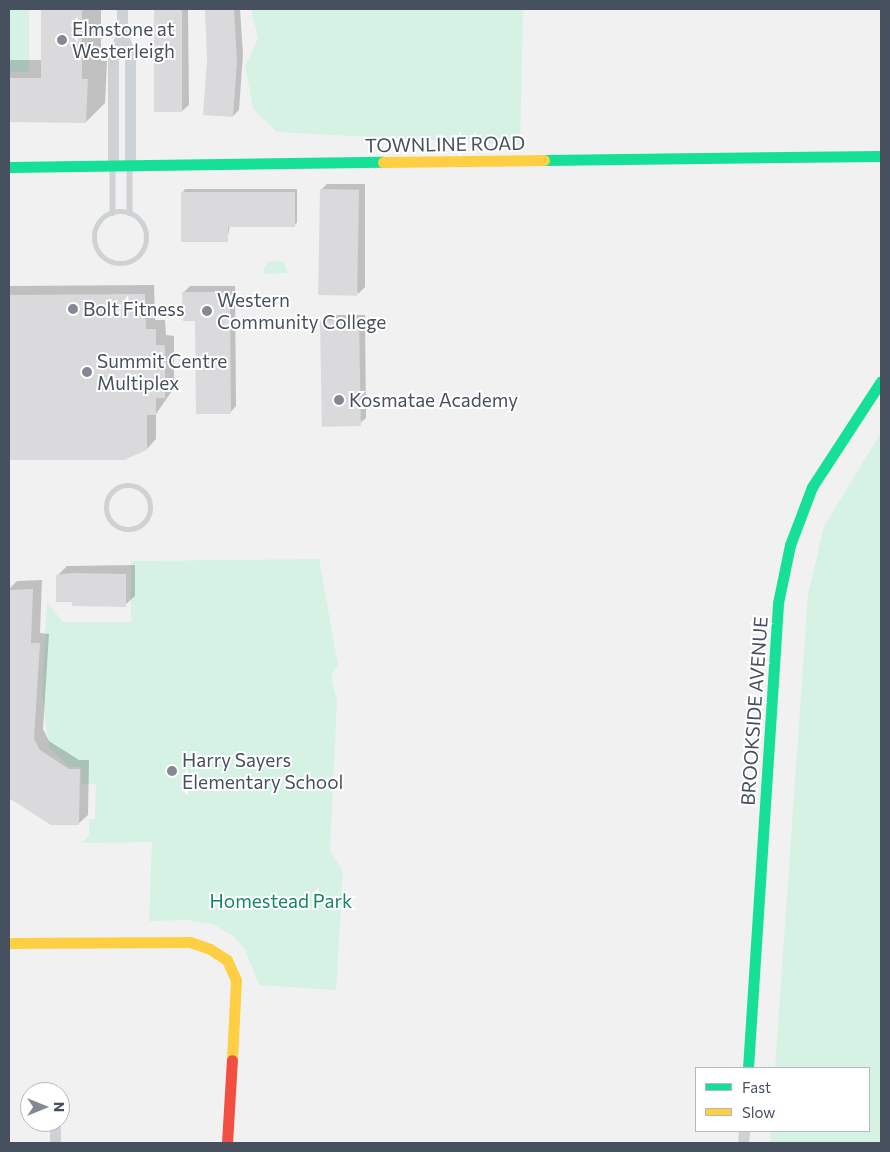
<!DOCTYPE html>
<html>
<head>
<meta charset="utf-8">
<style>
	body { margin:0 }
	#map { position:relative; width:890px; height:1152px; overflow:hidden; background:#f2f1f1; font-family:Commissioner,sans-serif }
	div>[style] { position:absolute }
	.green>* { inset:0; background:#d5f2e5; transform-origin:0 0 }
	.shadow>* { inset:0; background:#0003 }
	.building>* { inset:0; background:#dadadd; transform-origin:0 0 }
	.lane>* { height:5.5px; margin:-2.75px; padding:0 2.75px; transform-origin:2.75px; border-radius:2.75px; background:#cfd2d5 }
	.lane>.ring { margin:-2.75px; padding:0; box-sizing:content-box; background:none; border:5.5px solid #cfd2d5; border-radius:50% }
	.street>* { height:11px; margin:-5.5px; padding:0 5.5px; transform-origin:5.5px; border-radius:5.5px; background:#cfd2d5 }
	.fast>* { height:11px; margin:-5.5px; padding:0 5.5px; transform-origin:5.5px; border-radius:5.5px; background:#16e098 }
	.slow>* { height:11px; margin:-5.5px; padding:0 5.5px; transform-origin:5.5px; border-radius:5.5px; background:#ffcf43 }
	.jam>* { height:11px; margin:-5.5px; padding:0 5.5px; transform-origin:5.5px; border-radius:5.5px; background:#f24e42 }
	.dots>* { width:14px; height:14px; translate:-50% -50%; box-sizing:border-box; border:2px solid #fff; border-radius:50% }
	span { translate:-50% -50%; white-space:nowrap; text-align:center; line-height:1.15; -webkit-text-stroke:4px #fff; paint-order:stroke }
	.poi-label { font-size:19px; color:#47505f }
	.left { translate:0 -50%; text-align:left }
	.street-label { font-size:19px; color:#47505f }
	.park-label { font-size:19px; color:#128760 }
	.frame { position:absolute; inset:0; border:10px solid #47505f; pointer-events:none }
	.legend { position:absolute; left:695px; top:1067px; width:175px; height:65px; box-sizing:border-box; background:#fff; border:1px solid #b5b9bf; margin:0; padding:6px 9px; list-style:none; font-size:15px; color:#47505f }
	.legend li { display:flex; align-items:center; gap:10px; height:25px }
	.legend b { width:25px; border:1px solid #b5b9bf }
	.north { position:absolute; left:20px; top:1082px; width:50px; height:50px; box-sizing:border-box; background:#fff; border:1px solid #b5b9bf; border-radius:50%; rotate:90deg; font-size:14px; font-weight:700; line-height:20px; text-align:center; color:#47505f }
	.north::after { content:''; display:block; margin:auto; width:18px; height:22px; background:#838892; clip-path:polygon(50% 0,100% 100%,50% 72%,0 100%) }
</style>
</head>
<body>
<div id="map">
	<div class="green">
		<i style="left:9px;top:9px;width:20px;height:63px"></i>
		<i style="clip-path:polygon(251px 9px,523px 9px,520px 145px,277px 132px,253px 109px,245px 66px,258px 39px)"></i>
		<i style="clip-path:polygon(270px 261px,284px 262px,287px 273px,264px 274px,264px 267px)"></i>
		<i style="clip-path:polygon(881px 433px,881px 1143px,770px 1143px,771px 1131px,869px 1131px,869px 1068px,775px 1068px,808px 595px,824px 526px)"></i>
		<i style="clip-path:polygon(319px 559px,338px 665px,331px 676px,337px 701px,330px 850px,343px 872px,336px 990px,259px 985px,245px 949px,232px 935px,212px 924px,189px 920px,149px 921px,152px 842px,82px 843px,89px 835px,89px 819px,95px 819px,96px 784px,82px 784px,82px 767px,70px 767px,49px 748px,42px 695px,47px 602px,63px 622px,131px 622px,131px 561px)"></i>
	</div>
	<div class="shadow">
		<i style="clip-path:polygon(42px 9px,101px 9px,101px 61px,107px 61px,105px 103px,86px 122px,9px 121px,9px 60px,42px 60px)"></i>
		<i style="clip-path:polygon(154px 9px,188px 9px,189px 105px,182px 111px,155px 111px)"></i>
		<i style="clip-path:polygon(206px 9px,240px 9px,243px 54px,239px 110px,233px 116px,208px 61px)"></i>
		<i style="clip-path:polygon(327px 184px,365px 184px,365px 287px,358px 294px,321px 190px)"></i>
		<i style="clip-path:polygon(185px 189px,297px 189px,297px 223px,294px 225px,230px 225px,227px 241px,183px 192px)"></i>
		<i style="clip-path:polygon(154px 285px,155px 320px,165px 320px,166px 335px,174px 336px,174px 388px,156px 414px,156px 439px,147px 449px,124px 459px,9px 459px,9px 286px)"></i>
		<i style="clip-path:polygon(190px 286px,235px 286px,236px 406px,230px 413px,184px 292px)"></i>
		<i style="clip-path:polygon(327px 315px,365px 315px,366px 418px,359px 424px,321px 321px)"></i>
		<i style="clip-path:polygon(135px 565px,135px 596px,125px 605px,74px 601px,57px 576px,67px 566px)"></i>
		<i style="clip-path:polygon(42px 580px,40px 633px,49px 634px,43px 729px,49px 741px,79px 760px,89px 760px,88px 815px,78px 824px,9px 799px,9px 589px,17px 581px)"></i>
	</div>
	<div class="building">
		<i style="clip-path:polygon(41px 9px,82px 9px,82px 79px,88px 79px,86px 123px,9px 122px,9px 78px,41px 78px)"></i>
		<i style="left:154px;top:9px;width:28px;height:103px"></i>
		<i style="clip-path:polygon(205px 9px,234px 9px,237px 61px,233px 117px,203px 115px,207px 61px)"></i>
		<i style="left:320px;top:189px;width:39px;height:106px;rotate:1deg"></i>
		<i style="clip-path:polygon(181px 192px,295px 192px,295px 227px,228px 227px,228px 242px,181px 242px)"></i>
		<i style="clip-path:polygon(182px 292px,230px 292px,231px 414px,196px 414px,195px 321px,183px 321px)"></i>
		<i style="clip-path:polygon(145px 294px,146px 329px,156px 329px,156px 345px,165px 345px,165px 398px,156px 398px,156px 415px,147px 415px,147px 450px,124px 460px,9px 460px,9px 295px)"></i>
		<i style="left:359px;top:320px;width:106px;height:39px;rotate:89deg"></i>
		<i style="clip-path:polygon(72px 573px,126px 574px,126px 607px,72px 606px,72px 602px,56px 602px,56px 575px)"></i>
		<i style="clip-path:polygon(33px 589px,31px 643px,40px 643px,34px 739px,40px 750px,69px 769px,80px 769px,79px 825px,51px 825px,9px 798px,9px 590px)"></i>
	</div>
	<div class="lane">
		<i style="left:130px;top:167px;width:46px;rotate:90deg"></i>
		<i style="left:113px;top:168px;width:45px;rotate:90deg"></i>
		<i class="ring" style="left:95px;top:212px;width:46.5px;height:46.5px"></i>
		<i class="ring" style="left:107px;top:486px;width:38.5px;height:38.5px"></i>
	</div>
	<div class="street">
		<i style="left:122px;top:9px;width:24px;rotate:90deg"></i>
		<i style="left:122px;top:33px;width:23px;rotate:70deg"></i>
		<i style="left:130px;top:55px;width:111px;rotate:90deg"></i>
		<i style="left:113px;top:166px;width:111px;rotate:-90deg"></i>
		<i style="left:113px;top:55px;width:24px;rotate:-68deg"></i>
		<i style="left:55px;top:1143px;width:21px;rotate:-90deg"></i>
		<i style="left:743px;top:1143px;width:12px;rotate:-85deg"></i>
	</div>
	<div class="fast">
		<i style="left:544px;top:160px;width:337px;rotate:-0.7deg"></i>
		<i style="left:9px;top:167px;width:374px;rotate:-0.8deg"></i>
		<i style="left:748px;top:1068px;width:466px;rotate:-86.3deg"></i>
		<i style="left:778px;top:603px;width:59px;rotate:-78.3deg"></i>
		<i style="left:790px;top:545px;width:62px;rotate:-69.2deg"></i>
		<i style="left:812px;top:487px;width:126px;rotate:-56.9deg"></i>
	</div>
	<div class="slow">
		<i style="left:383px;top:162px;width:161px;rotate:-0.7deg"></i>
		<i style="left:9px;top:943px;width:181px;rotate:-0.3deg"></i>
		<i style="left:190px;top:942px;width:21px;rotate:19deg"></i>
		<i style="left:210px;top:949px;width:20px;rotate:33deg"></i>
		<i style="left:227px;top:960px;width:22px;rotate:66deg"></i>
		<i style="left:236px;top:980px;width:80px;rotate:92.9deg"></i>
	</div>
	<div class="jam">
		<i style="left:227px;top:1143px;width:83px;rotate:-86.6deg"></i>
	</div>
	<div class="dots">
		<i style="left:62px;top:40px;background:#838892"></i>
		<i style="left:73px;top:309px;background:#838892"></i>
		<i style="left:207px;top:311px;background:#838892"></i>
		<i style="left:87px;top:372px;background:#838892"></i>
		<i style="left:339px;top:400px;background:#838892"></i>
		<i style="left:172px;top:771px;background:#838892"></i>
	</div>
	<div class="poi-label">
		<span class="left" style="left:72px;top:40px">Elmstone at<br>Westerleigh</span>
		<span class="left" style="left:217px;top:311px">Western<br>Community College</span>
		<span class="left" style="left:83px;top:309px">Bolt Fitness</span>
		<span class="left" style="left:97px;top:372px">Summit Centre<br>Multiplex</span>
		<span class="left" style="left:349px;top:400px">Kosmatae Academy</span>
		<span class="left" style="left:182px;top:771px">Harry Sayers<br>Elementary School</span>
	</div>
	<div class="street-label">
		<span style="left:445px;top:144px;rotate:-1deg">TOWNLINE ROAD</span>
		<span style="left:754px;top:711px;rotate:-86deg">BROOKSIDE AVENUE</span>
	</div>
	<div class="park-label">
		<span style="left:281px;top:901px">Homestead Park</span>
	</div>
	<div class="frame"></div>
	<ul class="legend">
	<li><b style="height:6px;background:#16e098"></b>Fast</li>
	<li><b style="height:6px;background:#ffcf43"></b>Slow</li>
	</ul>
	<div class="north">N</div>
</div>
</body>
</html>
